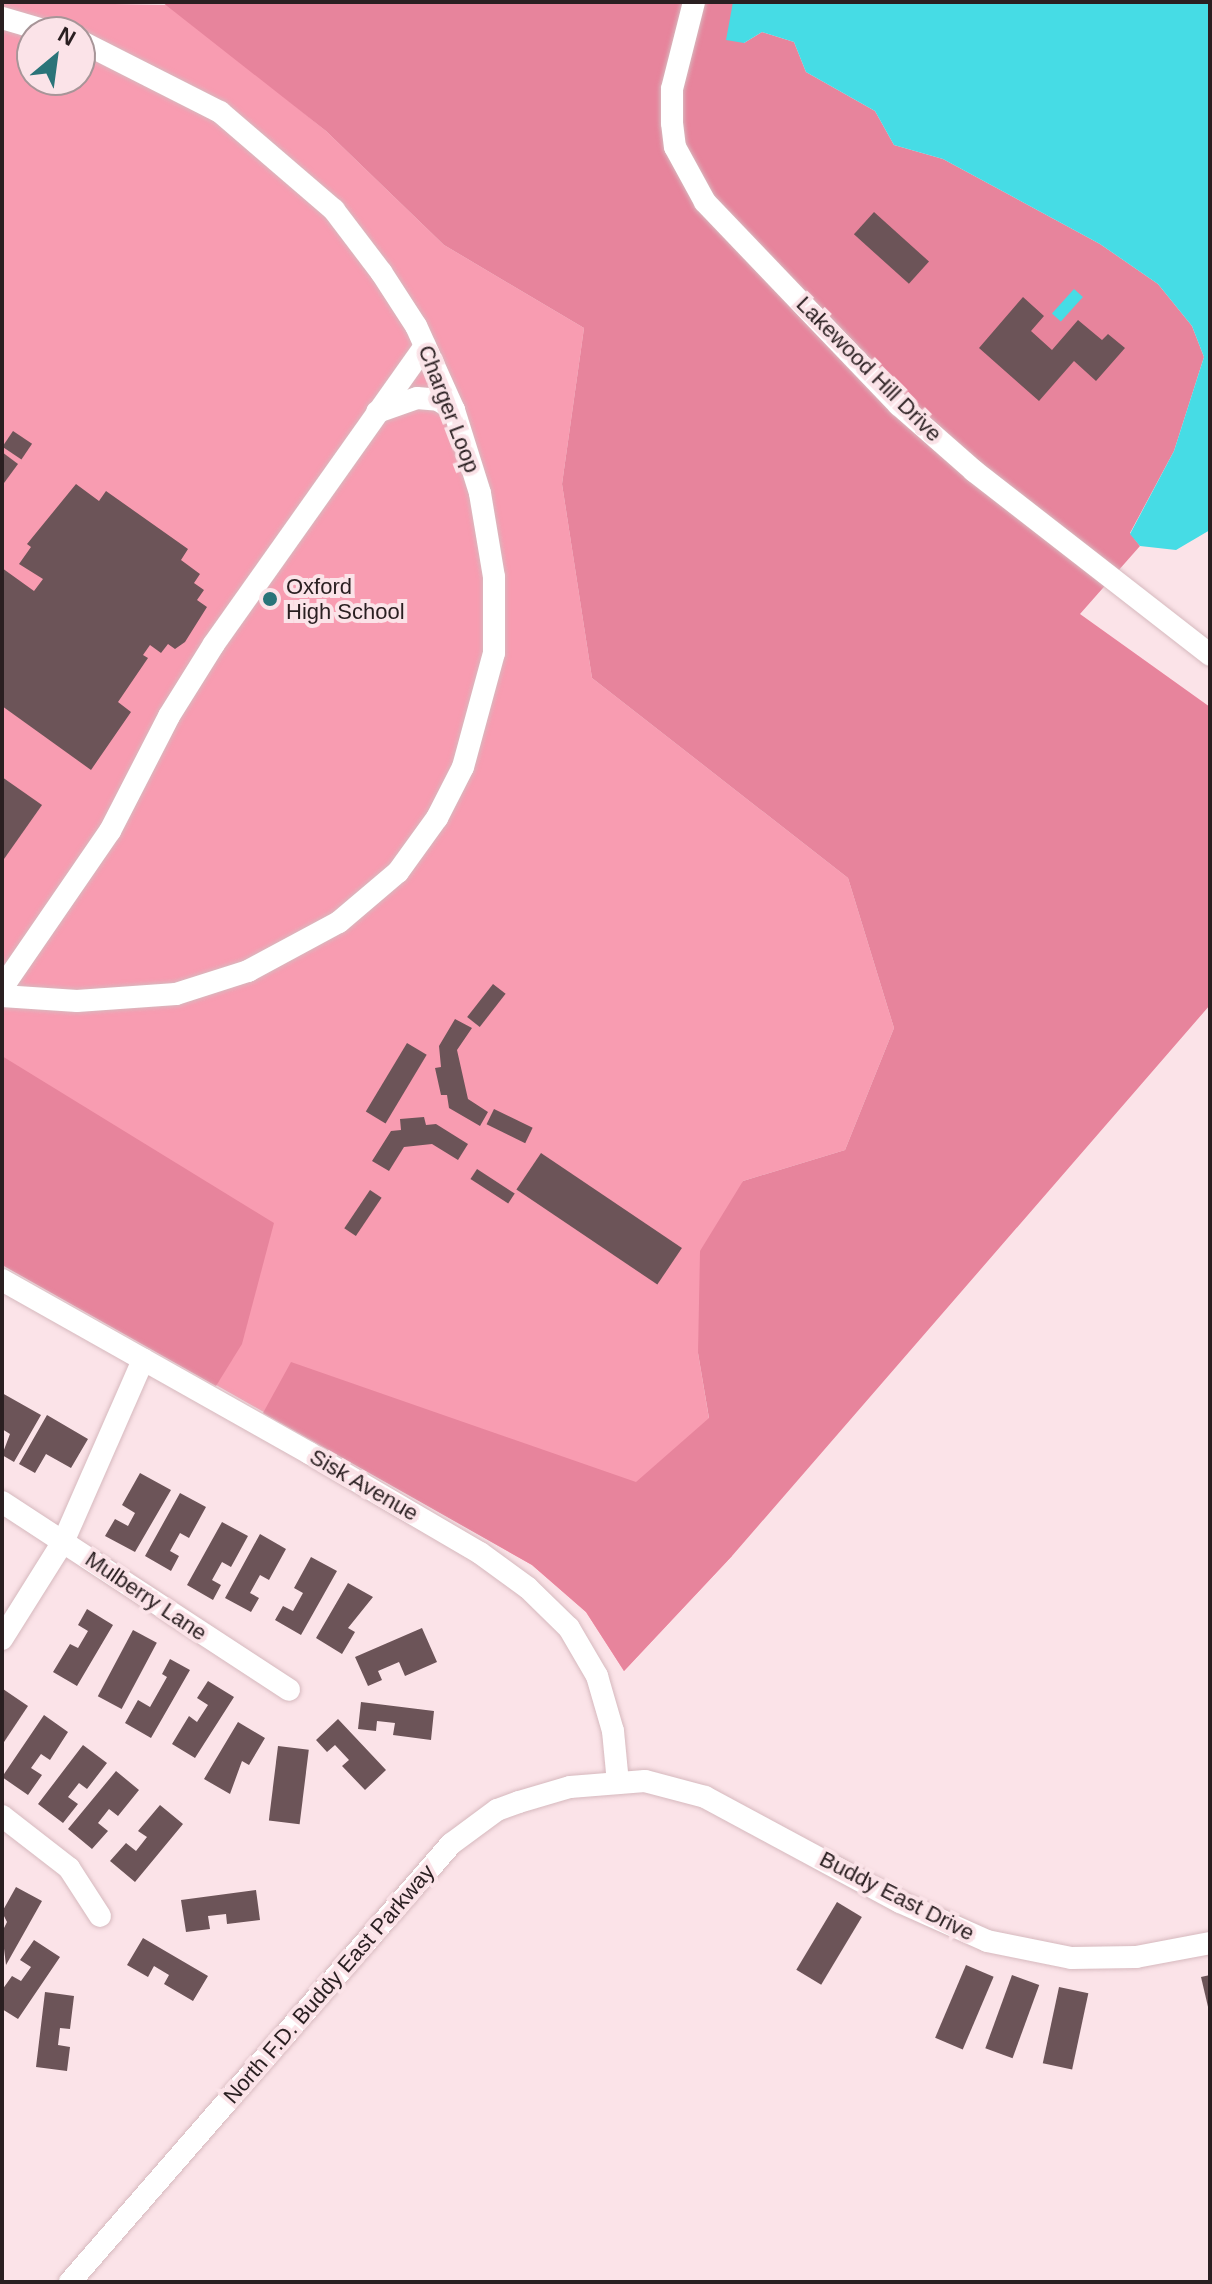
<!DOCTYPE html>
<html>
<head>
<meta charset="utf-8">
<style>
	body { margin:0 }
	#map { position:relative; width:1212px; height:2284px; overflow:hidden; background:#fbe3e8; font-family:Arial,sans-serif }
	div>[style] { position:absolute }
	.green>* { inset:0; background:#f89cb1 }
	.forest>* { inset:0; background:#e7849c }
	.water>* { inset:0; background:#46dce5; transform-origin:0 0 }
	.building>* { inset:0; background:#6c5458; transform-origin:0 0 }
	.roads { filter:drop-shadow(0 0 2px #d6b9be) drop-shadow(0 0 2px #d6b9be) }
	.minor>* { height:22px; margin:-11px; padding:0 11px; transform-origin:11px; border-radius:11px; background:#fff }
	.dots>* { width:22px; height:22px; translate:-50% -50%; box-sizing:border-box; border:4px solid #fbe3e8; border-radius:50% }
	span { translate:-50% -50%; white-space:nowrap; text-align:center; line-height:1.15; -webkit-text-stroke:8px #fbe3e8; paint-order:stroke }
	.street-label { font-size:22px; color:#2a1f21 }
	.poi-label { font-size:22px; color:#2a1f21 }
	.left { translate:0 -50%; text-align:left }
	.frame { position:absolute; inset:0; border:4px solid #2a1f21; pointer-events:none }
	.north { position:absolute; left:16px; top:16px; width:80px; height:80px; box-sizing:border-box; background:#fbe3e8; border:2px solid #a79598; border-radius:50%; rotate:29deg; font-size:22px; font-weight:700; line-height:32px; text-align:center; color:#2a1f21 }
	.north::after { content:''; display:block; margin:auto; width:28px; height:36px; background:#2a7479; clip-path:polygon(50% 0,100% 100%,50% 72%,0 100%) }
</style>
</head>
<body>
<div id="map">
	<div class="green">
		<i style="clip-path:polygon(evenodd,2px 2px,170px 5px,326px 131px,444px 245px,584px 328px,562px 484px,592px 678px,848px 878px,894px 1028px,845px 1150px,743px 1181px,698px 1353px,732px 1556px,624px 1671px,586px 1612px,532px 1565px,2px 1263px,2px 2px,32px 32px,80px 32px,80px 80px,32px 80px,32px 32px)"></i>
	</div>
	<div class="forest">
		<i style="clip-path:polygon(162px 2px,733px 2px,744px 43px,762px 32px,794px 42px,806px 72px,875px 111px,894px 145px,943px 159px,1100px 244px,1158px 284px,1192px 326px,1204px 357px,1174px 451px,1130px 533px,1140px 546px,1080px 614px,1210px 707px,1210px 1005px,732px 1556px,624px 1671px,586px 1612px,532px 1565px,263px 1413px,291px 1362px,636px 1482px,709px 1418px,698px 1353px,700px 1251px,743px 1181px,845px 1150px,894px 1028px,848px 878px,592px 678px,562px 484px,584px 328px,444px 245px,326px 131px)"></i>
		<i style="clip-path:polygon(2px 1056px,274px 1223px,242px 1344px,216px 1386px,2px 1265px)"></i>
	</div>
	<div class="water">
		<i style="clip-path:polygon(733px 2px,1210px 2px,1210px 530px,1176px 550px,1140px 546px,1130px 534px,1174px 451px,1204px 357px,1192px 326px,1158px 284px,1100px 244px,943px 159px,894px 145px,875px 111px,806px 72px,794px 42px,762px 32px,744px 43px,726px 40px)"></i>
		<i style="left:1074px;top:289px;width:12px;height:33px;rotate:42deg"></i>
	</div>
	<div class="building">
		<i style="left:874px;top:212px;width:74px;height:30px;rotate:42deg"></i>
		<i style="clip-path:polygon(1023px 297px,1044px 316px,1031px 331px,1052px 350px,1078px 320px,1102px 340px,1108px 334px,1125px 348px,1096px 381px,1074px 361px,1039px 401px,979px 348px)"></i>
		<i style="left:13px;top:431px;width:23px;height:19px;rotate:34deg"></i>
		<i style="clip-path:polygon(2px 452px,18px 464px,4px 483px,2px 482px)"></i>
		<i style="clip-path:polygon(76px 484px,99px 501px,106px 491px,188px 549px,181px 560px,200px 574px,194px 583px,204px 590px,197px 600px,207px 607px,185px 642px,175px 649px,168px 644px,161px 653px,150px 645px,143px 655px,148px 658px,118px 702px,131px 712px,91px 770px,2px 706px,2px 568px,34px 591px,43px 579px,19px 564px,31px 547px,27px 544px)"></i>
		<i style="clip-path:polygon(2px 777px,42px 805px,4px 859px,2px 858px)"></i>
		<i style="left:493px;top:984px;width:16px;height:42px;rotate:38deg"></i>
		<i style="clip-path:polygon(455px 1019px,472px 1028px,457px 1050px,468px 1099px,488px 1112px,480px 1126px,449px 1108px,447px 1095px,441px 1095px,435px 1068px,441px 1067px,439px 1046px)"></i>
		<i style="left:407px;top:1043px;width:23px;height:80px;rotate:31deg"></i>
		<i style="left:494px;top:1109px;width:43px;height:17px;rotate:26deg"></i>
		<i style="clip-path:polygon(424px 1117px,426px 1125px,436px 1124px,468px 1144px,458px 1160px,432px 1144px,404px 1147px,389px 1171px,372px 1161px,391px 1131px,401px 1130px,400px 1119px)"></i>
		<i style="left:541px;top:1153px;width:170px;height:44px;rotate:34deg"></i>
		<i style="left:477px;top:1169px;width:45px;height:12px;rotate:33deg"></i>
		<i style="left:370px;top:1190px;width:14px;height:46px;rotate:34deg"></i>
		<i style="clip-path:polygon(2px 1393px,41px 1415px,14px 1462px,2px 1455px,10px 1434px,2px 1429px)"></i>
		<i style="clip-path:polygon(47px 1415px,88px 1439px,71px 1468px,46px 1454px,35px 1473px,19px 1464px)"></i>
		<i style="clip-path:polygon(140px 1473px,171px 1490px,135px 1552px,105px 1536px,115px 1519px,128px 1526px,135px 1513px,122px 1505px)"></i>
		<i style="clip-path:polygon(180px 1493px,206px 1507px,189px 1538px,180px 1533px,170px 1551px,179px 1556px,171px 1571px,145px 1556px)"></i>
		<i style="clip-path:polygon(222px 1522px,248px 1536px,231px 1567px,222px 1562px,212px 1580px,221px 1585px,213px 1600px,187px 1585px)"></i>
		<i style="clip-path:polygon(260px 1534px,286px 1549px,269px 1580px,260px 1575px,250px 1593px,259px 1598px,251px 1612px,225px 1598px)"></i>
		<i style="clip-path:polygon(311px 1557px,337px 1571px,301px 1635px,275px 1620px,283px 1606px,293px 1611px,303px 1593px,294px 1588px)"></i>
		<i style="clip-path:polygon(348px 1583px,373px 1597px,348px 1628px,355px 1632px,342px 1654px,316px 1638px)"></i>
		<i style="clip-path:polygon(87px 1609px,113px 1625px,77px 1686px,53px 1672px,70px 1644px,78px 1648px,88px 1631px,78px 1625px)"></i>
		<i style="clip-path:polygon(422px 1628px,437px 1662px,405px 1676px,399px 1662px,378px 1671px,382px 1680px,368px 1686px,355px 1657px)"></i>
		<i style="left:133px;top:1630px;width:27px;height:75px;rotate:28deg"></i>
		<i style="clip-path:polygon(170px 1659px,190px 1670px,151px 1738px,125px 1723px,138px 1700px,150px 1707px,167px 1677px,162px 1674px)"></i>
		<i style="clip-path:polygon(208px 1681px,234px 1697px,195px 1758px,172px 1744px,189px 1716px,197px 1722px,208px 1705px,197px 1698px)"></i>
		<i style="clip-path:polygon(3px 1689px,28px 1706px,2px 1745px,2px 1691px)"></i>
		<i style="clip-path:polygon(361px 1702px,434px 1711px,431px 1740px,393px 1735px,395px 1723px,377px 1721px,376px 1731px,358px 1729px)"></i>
		<i style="clip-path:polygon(44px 1715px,68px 1732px,50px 1760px,41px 1754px,31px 1768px,42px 1775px,28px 1795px,2px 1777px)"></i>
		<i style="clip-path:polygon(338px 1719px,386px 1770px,365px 1790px,342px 1766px,349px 1760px,335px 1745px,327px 1752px,316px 1740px)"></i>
		<i style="clip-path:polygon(238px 1722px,265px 1738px,249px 1765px,242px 1761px,230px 1794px,204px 1779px)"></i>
		<i style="clip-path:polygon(83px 1745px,107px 1763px,87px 1789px,79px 1783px,68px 1797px,78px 1804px,63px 1823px,38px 1804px)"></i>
		<i style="left:278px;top:1746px;width:31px;height:75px;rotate:7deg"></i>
		<i style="clip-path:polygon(116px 1771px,139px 1790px,118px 1816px,109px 1809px,98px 1823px,108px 1831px,92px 1849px,68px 1829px)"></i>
		<i style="clip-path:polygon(160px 1805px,183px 1824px,135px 1882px,110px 1861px,126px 1843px,136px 1851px,147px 1837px,138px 1831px)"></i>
		<i style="clip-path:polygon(16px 1887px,42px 1901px,6px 1965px,2px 1932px,7px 1922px,2px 1912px)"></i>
		<i style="clip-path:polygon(256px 1890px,260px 1920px,227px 1924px,226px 1914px,208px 1916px,210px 1929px,186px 1932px,181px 1900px)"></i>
		<i style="left:837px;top:1902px;width:29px;height:79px;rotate:31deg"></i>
		<i style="clip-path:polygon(143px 1938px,208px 1976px,193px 2001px,164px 1984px,169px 1975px,154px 1966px,148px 1977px,127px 1965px)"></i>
		<i style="clip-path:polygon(34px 1940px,60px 1957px,18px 2019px,2px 2009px,2px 1990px,12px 1976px,21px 1981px,31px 1967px,20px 1960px)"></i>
		<i style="left:966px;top:1965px;width:30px;height:79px;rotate:23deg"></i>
		<i style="left:1012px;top:1975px;width:29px;height:78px;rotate:20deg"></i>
		<i style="clip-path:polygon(1210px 1975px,1210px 2011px,1209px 2011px,1201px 1977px)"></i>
		<i style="left:1059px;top:1987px;width:30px;height:78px;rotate:12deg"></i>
		<i style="clip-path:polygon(45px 1992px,74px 1996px,70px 2029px,60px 2028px,58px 2045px,70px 2047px,67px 2071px,36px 2067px)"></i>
	</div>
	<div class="roads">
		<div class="minor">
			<i style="left:694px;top:2px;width:90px;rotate:104.2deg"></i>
			<i style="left:672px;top:89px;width:34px;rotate:90deg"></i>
			<i style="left:672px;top:123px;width:24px;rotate:83deg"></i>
			<i style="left:675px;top:147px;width:63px;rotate:61.4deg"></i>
			<i style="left:705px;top:202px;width:281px;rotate:46.3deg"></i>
			<i style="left:899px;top:405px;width:100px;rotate:41.3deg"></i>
			<i style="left:974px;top:471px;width:299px;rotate:37.9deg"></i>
			<i style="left:2px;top:18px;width:50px;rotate:16.3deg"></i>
			<i style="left:377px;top:412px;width:42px;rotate:-19.3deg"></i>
			<i style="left:417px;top:398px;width:21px;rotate:5deg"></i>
			<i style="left:438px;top:400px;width:19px;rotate:32deg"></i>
			<i style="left:2px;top:988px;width:191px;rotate:-55.5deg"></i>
			<i style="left:110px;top:831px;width:129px;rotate:-62.8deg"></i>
			<i style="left:169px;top:716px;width:85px;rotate:-58deg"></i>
			<i style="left:214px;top:644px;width:365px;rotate:-54.7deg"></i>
			<i style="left:2px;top:996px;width:75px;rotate:3.8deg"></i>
			<i style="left:77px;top:1001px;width:99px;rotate:-4deg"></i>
			<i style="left:176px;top:994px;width:76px;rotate:-17.7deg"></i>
			<i style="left:248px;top:971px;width:103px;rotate:-28.3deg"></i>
			<i style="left:339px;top:922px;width:77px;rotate:-40.3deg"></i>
			<i style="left:398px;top:872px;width:67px;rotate:-54.2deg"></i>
			<i style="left:437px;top:818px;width:57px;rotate:-63deg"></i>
			<i style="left:463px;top:767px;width:118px;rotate:-74.8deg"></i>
			<i style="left:494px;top:653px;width:76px;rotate:-90deg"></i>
			<i style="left:494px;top:577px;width:85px;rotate:-99.5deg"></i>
			<i style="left:480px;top:493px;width:87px;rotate:-107.4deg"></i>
			<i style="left:454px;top:410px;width:92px;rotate:-114.3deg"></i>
			<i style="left:416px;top:326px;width:64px;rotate:-122.9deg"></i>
			<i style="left:381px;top:272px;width:78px;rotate:-127.2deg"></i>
			<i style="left:334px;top:210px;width:150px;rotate:-139.3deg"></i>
			<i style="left:220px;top:112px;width:157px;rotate:-153.1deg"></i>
			<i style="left:2px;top:1280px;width:352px;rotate:29.4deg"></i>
			<i style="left:309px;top:1453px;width:198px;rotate:30.3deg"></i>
			<i style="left:480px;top:1553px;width:59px;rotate:36.1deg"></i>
			<i style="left:528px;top:1588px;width:57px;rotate:44.3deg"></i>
			<i style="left:569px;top:1628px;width:56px;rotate:59.7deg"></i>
			<i style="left:597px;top:1676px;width:57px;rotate:73.8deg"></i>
			<i style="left:613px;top:1731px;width:52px;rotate:84.5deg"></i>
			<i style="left:2px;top:1502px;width:343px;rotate:33.2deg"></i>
			<i style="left:2px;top:1639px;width:117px;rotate:-57.9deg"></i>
			<i style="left:64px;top:1540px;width:197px;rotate:-66.3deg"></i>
			<i style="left:2px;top:1816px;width:85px;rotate:37.8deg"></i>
			<i style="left:69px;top:1868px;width:57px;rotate:57.1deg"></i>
			<i style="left:70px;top:2282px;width:581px;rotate:-48.98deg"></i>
			<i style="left:451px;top:1844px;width:57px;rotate:-36.5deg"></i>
			<i style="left:497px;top:1810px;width:23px;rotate:-20deg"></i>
			<i style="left:519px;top:1802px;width:53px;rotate:-16.4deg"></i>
			<i style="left:570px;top:1787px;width:75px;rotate:-4.6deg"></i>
			<i style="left:645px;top:1781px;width:62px;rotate:14.9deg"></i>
			<i style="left:705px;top:1797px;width:221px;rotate:28.3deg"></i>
			<i style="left:900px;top:1902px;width:95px;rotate:24.1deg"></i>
			<i style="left:987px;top:1941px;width:86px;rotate:11.4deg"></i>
			<i style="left:1071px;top:1958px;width:65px;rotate:-0.9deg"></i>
			<i style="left:1136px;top:1957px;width:75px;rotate:-10.7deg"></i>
		</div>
	</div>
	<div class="dots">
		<i style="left:270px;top:599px;background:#2a7479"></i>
	</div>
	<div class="street-label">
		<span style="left:869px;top:369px;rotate:45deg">Lakewood Hill Drive</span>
		<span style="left:449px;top:409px;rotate:69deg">Charger Loop</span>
		<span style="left:364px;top:1485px;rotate:30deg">Sisk Avenue</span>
		<span style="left:146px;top:1596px;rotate:34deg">Mulberry Lane</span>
		<span style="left:897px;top:1896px;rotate:27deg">Buddy East Drive</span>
		<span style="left:329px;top:1984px;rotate:-49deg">North F.D. Buddy East Parkway</span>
	</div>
	<div class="poi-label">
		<span class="left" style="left:286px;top:599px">Oxford<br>High School</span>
	</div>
	<div class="frame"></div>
	<div class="north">N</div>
</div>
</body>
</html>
